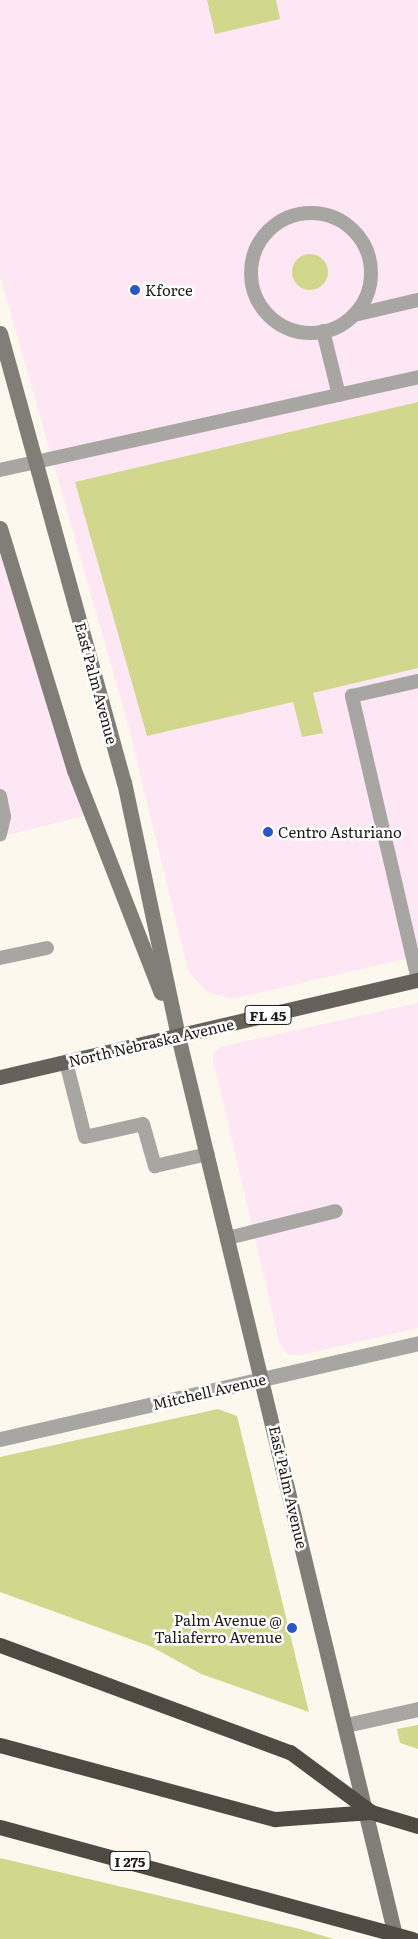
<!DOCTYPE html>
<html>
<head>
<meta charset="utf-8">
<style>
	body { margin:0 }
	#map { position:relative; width:418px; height:1939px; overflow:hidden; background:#fdf8ee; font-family:Literata,serif }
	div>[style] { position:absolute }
	.commercial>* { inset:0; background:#fee7f4 }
	.green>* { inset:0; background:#d1d88e }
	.round { border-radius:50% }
	.lane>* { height:14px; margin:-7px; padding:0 7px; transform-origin:7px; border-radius:7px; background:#a8a6a2 }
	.lane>.ring { margin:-7px; padding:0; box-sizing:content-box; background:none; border:14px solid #a8a6a2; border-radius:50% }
	.street>* { height:15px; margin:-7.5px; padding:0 7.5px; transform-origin:7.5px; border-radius:7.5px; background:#a8a6a2 }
	.secondary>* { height:15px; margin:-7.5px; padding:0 7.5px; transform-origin:7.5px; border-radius:7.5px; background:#817e78 }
	.primary>* { height:15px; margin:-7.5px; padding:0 7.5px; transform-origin:7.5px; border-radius:7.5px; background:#66625b }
	.highway>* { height:15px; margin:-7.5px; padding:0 7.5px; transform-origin:7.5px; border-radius:7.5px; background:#4f4b43 }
	.dots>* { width:14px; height:14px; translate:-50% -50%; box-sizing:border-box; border:2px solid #fff; border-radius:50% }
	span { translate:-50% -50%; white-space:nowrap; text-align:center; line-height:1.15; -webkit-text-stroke:5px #fff; paint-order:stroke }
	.shield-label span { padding:1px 4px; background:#fff; border:1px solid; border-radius:4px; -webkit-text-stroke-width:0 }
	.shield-label { font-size:14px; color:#1c1a17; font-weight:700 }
	.poi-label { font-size:15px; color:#1c1a17 }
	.left { translate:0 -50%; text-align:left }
	.right { translate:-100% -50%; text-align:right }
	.street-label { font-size:15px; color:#1c1a17 }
</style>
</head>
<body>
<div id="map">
	<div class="commercial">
		<i style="clip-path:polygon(0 0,418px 0,418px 956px,232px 999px,207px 992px,188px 971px,129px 728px,0 275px)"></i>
		<i style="clip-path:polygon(0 546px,84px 816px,0 837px)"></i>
		<i style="clip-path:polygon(418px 1003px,418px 1328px,301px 1355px,288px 1355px,279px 1341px,212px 1055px,220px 1047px)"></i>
	</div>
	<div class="green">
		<i style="clip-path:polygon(207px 0,276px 0,280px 19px,215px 34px)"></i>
		<i class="round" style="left:292px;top:254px;width:36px;height:36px"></i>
		<i style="clip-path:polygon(418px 402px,418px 668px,313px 693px,323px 733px,302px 737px,293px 702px,147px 736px,75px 482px)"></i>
		<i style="clip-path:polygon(218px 1409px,237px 1416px,309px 1712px,201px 1674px,152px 1647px,0 1592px,0 1457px)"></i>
		<i style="clip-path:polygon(418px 1725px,418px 1749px,400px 1743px,397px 1729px)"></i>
		<i style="clip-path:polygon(0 1858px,300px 1929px,334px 1939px,0 1939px)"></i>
	</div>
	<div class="lane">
		<i class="ring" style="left:251px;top:213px;width:106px;height:106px"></i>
		<i style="left:354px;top:315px;width:66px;rotate:-13.2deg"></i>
		<i style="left:323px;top:331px;width:66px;rotate:76deg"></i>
		<i style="left:0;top:470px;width:428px;rotate:-12.5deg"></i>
		<i style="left:0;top:796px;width:21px;rotate:79deg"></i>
		<i style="left:4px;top:817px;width:18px;rotate:103deg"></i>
		<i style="left:0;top:958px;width:48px;rotate:-12deg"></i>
		<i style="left:418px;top:980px;width:292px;rotate:-103.1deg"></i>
		<i style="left:352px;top:696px;width:68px;rotate:-12.8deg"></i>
		<i style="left:66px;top:1062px;width:77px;rotate:75.8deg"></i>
		<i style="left:85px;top:1137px;width:59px;rotate:-12.6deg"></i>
		<i style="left:143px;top:1124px;width:44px;rotate:74.1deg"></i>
		<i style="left:155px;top:1166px;width:54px;rotate:-12.8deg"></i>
		<i style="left:228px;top:1238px;width:111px;rotate:-14deg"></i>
	</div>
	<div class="street">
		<i style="left:0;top:1439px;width:429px;rotate:-12.9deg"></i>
		<i style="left:346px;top:1725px;width:74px;rotate:-12.5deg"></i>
	</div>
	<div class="secondary">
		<i style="left:0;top:333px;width:466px;rotate:74.6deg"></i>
		<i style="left:124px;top:782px;width:260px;rotate:78deg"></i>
		<i style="left:178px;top:1036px;width:929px;rotate:76.43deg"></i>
		<i style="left:0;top:528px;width:253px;rotate:73deg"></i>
		<i style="left:74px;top:770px;width:239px;rotate:68.7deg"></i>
	</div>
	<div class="primary">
		<i style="left:0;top:1077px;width:429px;rotate:-13.1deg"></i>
	</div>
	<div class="highway">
		<i style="left:0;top:1645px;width:309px;rotate:20.3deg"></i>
		<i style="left:290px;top:1752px;width:101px;rotate:36.5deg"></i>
		<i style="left:0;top:1745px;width:285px;rotate:15.1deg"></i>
		<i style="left:275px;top:1819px;width:96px;rotate:-4.2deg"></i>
		<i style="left:371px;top:1812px;width:49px;rotate:16.6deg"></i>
		<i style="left:0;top:1827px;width:427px;rotate:15.2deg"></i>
	</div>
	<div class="dots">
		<i style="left:135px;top:290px;background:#2a57c6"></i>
		<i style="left:268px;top:832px;background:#2a57c6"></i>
		<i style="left:292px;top:1628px;background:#2a57c6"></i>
	</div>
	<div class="shield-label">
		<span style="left:268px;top:1015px">FL 45</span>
		<span style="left:130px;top:1861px">I 275</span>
	</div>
	<div class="poi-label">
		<span class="left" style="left:145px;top:290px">Kforce</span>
		<span class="left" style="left:278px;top:832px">Centro Asturiano</span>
		<span class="right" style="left:282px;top:1628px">Palm Avenue @<br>Taliaferro Avenue</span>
	</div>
	<div class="street-label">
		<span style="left:97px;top:683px;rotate:75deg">East Palm Avenue</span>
		<span style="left:151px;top:1042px;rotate:-13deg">North Nebraska Avenue</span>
		<span style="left:209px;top:1391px;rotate:-13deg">Mitchell Avenue</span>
		<span style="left:289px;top:1487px;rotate:77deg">East Palm Avenue</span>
	</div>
</div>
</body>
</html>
